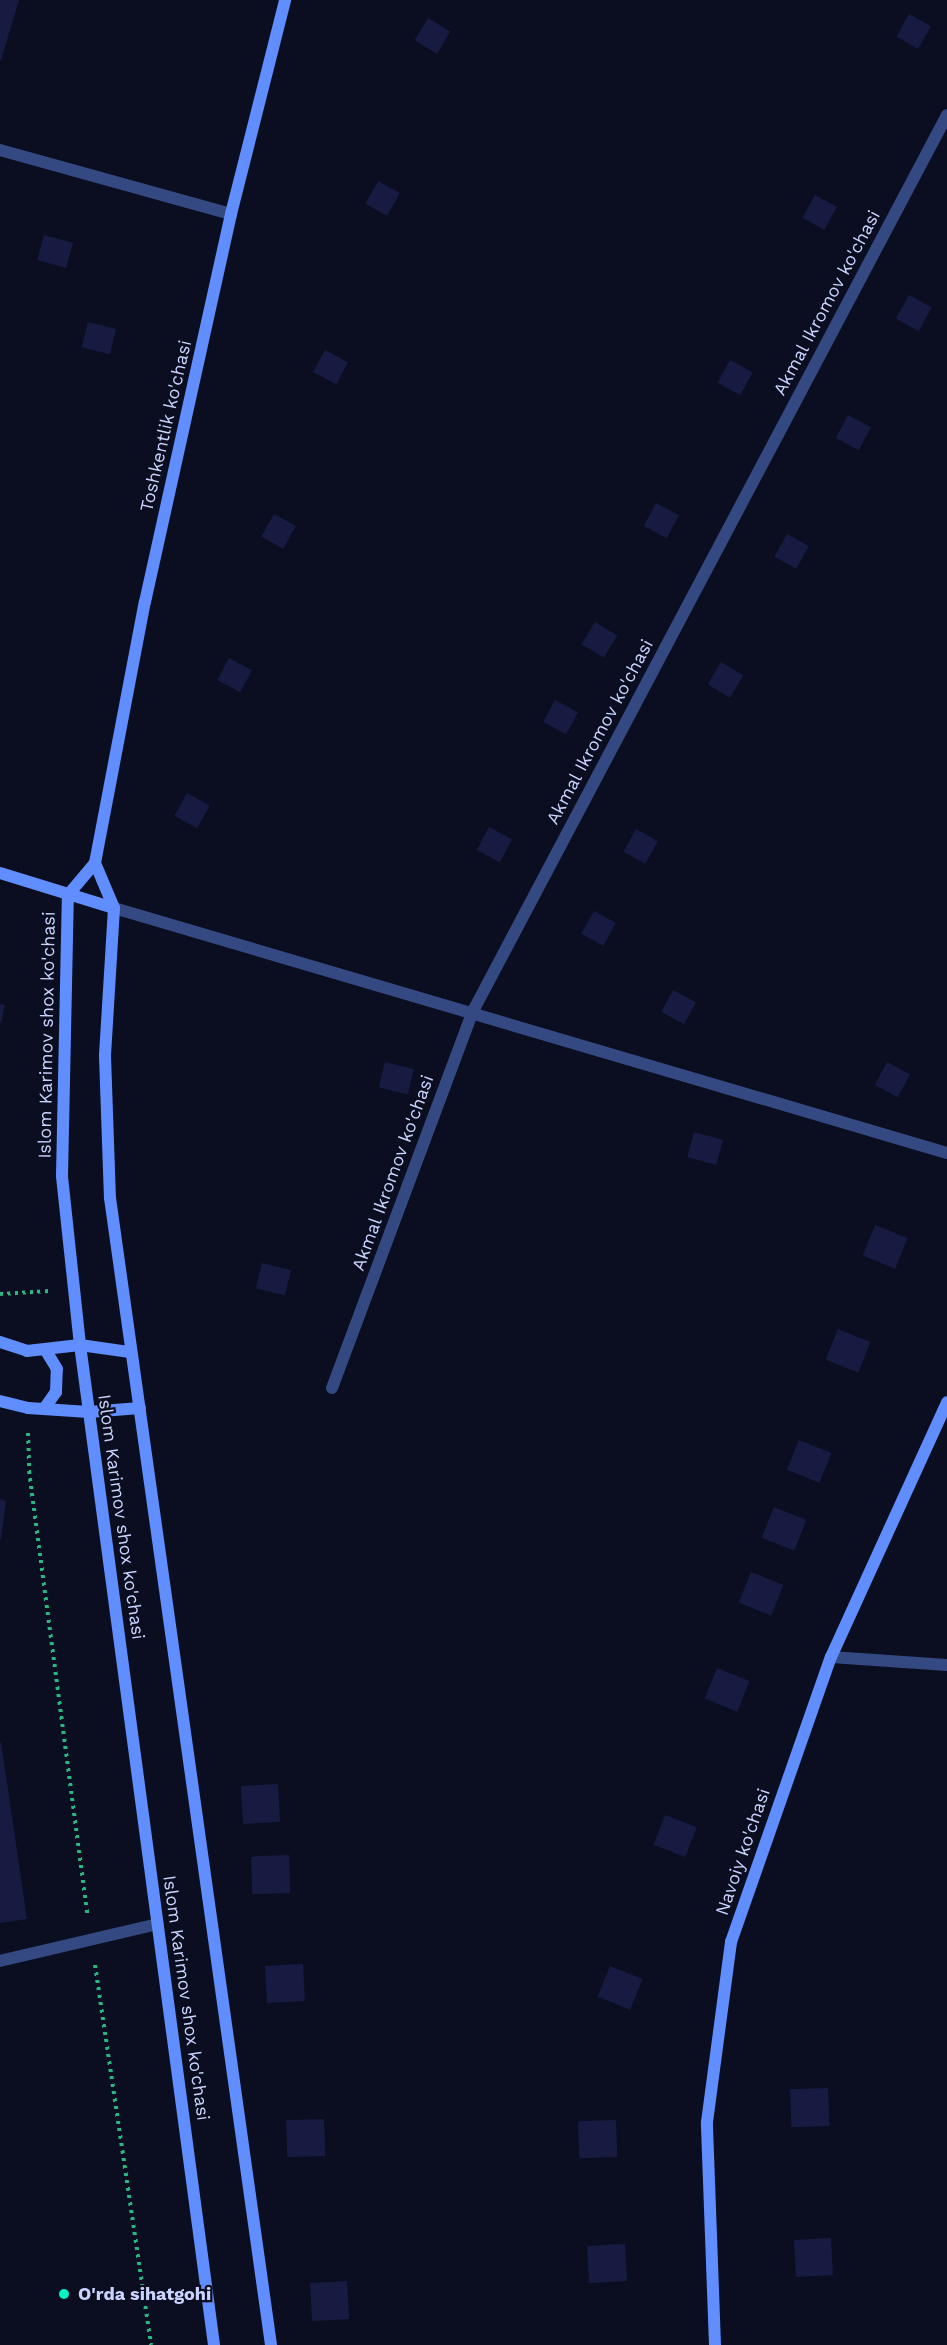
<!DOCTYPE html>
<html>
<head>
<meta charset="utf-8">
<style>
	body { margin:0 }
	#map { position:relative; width:947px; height:2345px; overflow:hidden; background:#0b0e20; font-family:"Work Sans",sans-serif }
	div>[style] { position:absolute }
	.building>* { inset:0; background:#171b42; transform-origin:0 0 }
	.path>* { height:4px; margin-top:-2px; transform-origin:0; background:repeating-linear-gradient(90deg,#28b681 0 3px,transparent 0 7.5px) }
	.lane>* { height:12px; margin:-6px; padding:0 6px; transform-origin:6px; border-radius:6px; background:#344981 }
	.street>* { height:12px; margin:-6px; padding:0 6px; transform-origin:6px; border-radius:6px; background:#344981 }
	.secondary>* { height:12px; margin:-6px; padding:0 6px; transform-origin:6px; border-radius:6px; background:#618eff }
	.dots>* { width:16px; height:16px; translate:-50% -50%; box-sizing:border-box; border:3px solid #0b0e20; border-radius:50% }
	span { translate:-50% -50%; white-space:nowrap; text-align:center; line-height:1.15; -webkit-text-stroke:4.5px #0b0e20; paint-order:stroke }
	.street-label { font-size:18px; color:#cad5ff }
	.poi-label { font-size:18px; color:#cad5ff; font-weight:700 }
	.left { translate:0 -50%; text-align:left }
</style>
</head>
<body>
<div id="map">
	<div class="building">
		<i style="clip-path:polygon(0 0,19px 0,1px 60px,0 60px)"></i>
		<i style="left:909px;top:14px;width:25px;height:26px;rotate:29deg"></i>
		<i style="left:428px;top:18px;width:26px;height:26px;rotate:31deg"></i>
		<i style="left:378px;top:181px;width:25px;height:26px;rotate:29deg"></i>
		<i style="left:815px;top:195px;width:25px;height:26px;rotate:29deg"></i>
		<i style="left:44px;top:235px;width:30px;height:26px;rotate:15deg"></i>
		<i style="left:909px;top:295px;width:26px;height:27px;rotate:29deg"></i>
		<i style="left:88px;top:322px;width:29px;height:26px;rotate:14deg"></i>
		<i style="left:325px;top:350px;width:26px;height:25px;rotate:28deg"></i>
		<i style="left:730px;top:360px;width:26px;height:26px;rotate:29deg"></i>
		<i style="left:848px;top:415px;width:26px;height:26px;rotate:28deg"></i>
		<i style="left:656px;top:503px;width:26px;height:26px;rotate:28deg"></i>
		<i style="left:274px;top:514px;width:25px;height:26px;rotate:29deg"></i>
		<i style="left:787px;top:534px;width:25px;height:26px;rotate:29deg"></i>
		<i style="left:595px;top:622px;width:26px;height:26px;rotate:31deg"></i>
		<i style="left:229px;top:658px;width:26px;height:25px;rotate:28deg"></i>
		<i style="left:721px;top:662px;width:26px;height:26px;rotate:31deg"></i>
		<i style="left:555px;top:700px;width:26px;height:25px;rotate:28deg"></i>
		<i style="left:187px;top:793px;width:26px;height:26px;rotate:29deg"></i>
		<i style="left:489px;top:827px;width:26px;height:26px;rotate:28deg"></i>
		<i style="left:636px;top:829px;width:25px;height:26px;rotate:29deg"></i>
		<i style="left:594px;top:911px;width:25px;height:26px;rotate:29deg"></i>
		<i style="left:673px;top:990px;width:26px;height:25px;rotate:28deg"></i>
		<i style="clip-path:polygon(0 1004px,5px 1005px,1px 1023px,0 1023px)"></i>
		<i style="left:385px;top:1062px;width:30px;height:26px;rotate:14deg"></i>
		<i style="left:887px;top:1062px;width:26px;height:26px;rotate:28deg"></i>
		<i style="left:694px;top:1132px;width:30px;height:26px;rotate:15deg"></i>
		<i style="left:875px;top:1225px;width:35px;height:33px;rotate:22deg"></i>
		<i style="left:262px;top:1263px;width:30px;height:26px;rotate:14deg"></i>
		<i style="left:838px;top:1329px;width:35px;height:33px;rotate:22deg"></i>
		<i style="left:799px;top:1440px;width:35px;height:32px;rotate:22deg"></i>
		<i style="clip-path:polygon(0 1499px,6px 1501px,1px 1539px,0 1539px)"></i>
		<i style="left:774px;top:1507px;width:35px;height:33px;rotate:22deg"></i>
		<i style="left:751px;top:1572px;width:35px;height:33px;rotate:22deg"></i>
		<i style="left:717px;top:1668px;width:35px;height:33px;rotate:22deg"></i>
		<i style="clip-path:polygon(1px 1742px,27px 1919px,0 1923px,0 1743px)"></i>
		<i style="left:278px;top:1784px;width:38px;height:37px;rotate:87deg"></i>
		<i style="left:665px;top:1815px;width:34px;height:32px;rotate:21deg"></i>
		<i style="left:289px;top:1855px;width:38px;height:38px;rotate:88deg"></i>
		<i style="left:303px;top:1964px;width:37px;height:38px;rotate:87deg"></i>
		<i style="left:610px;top:1966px;width:35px;height:33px;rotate:22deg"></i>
		<i style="left:828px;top:2088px;width:38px;height:38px;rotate:88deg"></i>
		<i style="left:324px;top:2119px;width:37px;height:38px;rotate:88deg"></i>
		<i style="left:616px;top:2120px;width:37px;height:38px;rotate:88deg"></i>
		<i style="left:831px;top:2238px;width:37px;height:37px;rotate:87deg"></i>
		<i style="left:625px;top:2244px;width:37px;height:38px;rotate:87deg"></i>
		<i style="left:347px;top:2281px;width:38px;height:37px;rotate:87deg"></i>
	</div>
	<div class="path">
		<i style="left:0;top:1294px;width:49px;rotate:-3.5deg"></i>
		<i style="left:28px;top:1433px;width:38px;rotate:88deg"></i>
		<i style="left:29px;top:1471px;width:446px;rotate:82.5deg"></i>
		<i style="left:95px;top:1965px;width:384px;rotate:81.6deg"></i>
	</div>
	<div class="lane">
		<i style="left:0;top:150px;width:240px;rotate:15.5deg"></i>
		<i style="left:0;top:1961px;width:162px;rotate:-13.2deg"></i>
	</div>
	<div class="street">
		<i style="left:114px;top:908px;width:868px;rotate:16.39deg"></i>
		<i style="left:332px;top:1388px;width:400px;rotate:-69.5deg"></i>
		<i style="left:472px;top:1013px;width:1016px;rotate:-62.12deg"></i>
		<i style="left:831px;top:1657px;width:116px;rotate:3.9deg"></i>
	</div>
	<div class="secondary">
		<i style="left:95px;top:863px;width:49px;rotate:67.1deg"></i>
		<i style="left:114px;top:908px;width:148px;rotate:93.5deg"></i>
		<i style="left:105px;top:1056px;width:142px;rotate:88deg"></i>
		<i style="left:110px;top:1198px;width:1158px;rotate:82.01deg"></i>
		<i style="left:0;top:873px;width:119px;rotate:17.1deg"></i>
		<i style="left:0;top:1342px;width:28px;rotate:18deg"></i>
		<i style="left:27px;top:1351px;width:53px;rotate:-6.5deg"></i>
		<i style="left:80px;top:1345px;width:49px;rotate:8.1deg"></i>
		<i style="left:0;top:1401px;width:29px;rotate:14deg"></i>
		<i style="left:28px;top:1408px;width:61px;rotate:3.8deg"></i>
		<i style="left:89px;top:1412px;width:51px;rotate:-4.5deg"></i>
		<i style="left:44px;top:1409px;width:21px;rotate:-55deg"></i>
		<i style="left:56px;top:1392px;width:23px;rotate:-88deg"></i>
		<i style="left:57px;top:1369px;width:23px;rotate:-121deg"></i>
		<i style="left:214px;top:2345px;width:1009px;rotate:-97.63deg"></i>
		<i style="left:80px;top:1345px;width:170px;rotate:-96.1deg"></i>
		<i style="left:62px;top:1176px;width:281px;rotate:-88.8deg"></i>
		<i style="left:68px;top:895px;width:42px;rotate:-49.8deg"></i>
		<i style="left:95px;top:863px;width:266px;rotate:-79.2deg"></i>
		<i style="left:145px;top:602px;width:397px;rotate:-77.5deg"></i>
		<i style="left:231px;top:214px;width:221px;rotate:-75.8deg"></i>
		<i style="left:715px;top:2345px;width:223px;rotate:-92.1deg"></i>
		<i style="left:707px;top:2122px;width:182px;rotate:-82.4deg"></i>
		<i style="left:731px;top:1942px;width:302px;rotate:-70.7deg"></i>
		<i style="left:831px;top:1657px;width:280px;rotate:-65.5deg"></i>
	</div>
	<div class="dots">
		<i style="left:64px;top:2294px;background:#00f5c2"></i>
	</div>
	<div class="street-label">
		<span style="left:827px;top:303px;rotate:-62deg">Akmal Ikromov ko'chasi</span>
		<span style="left:166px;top:426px;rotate:-77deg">Toshkentlik ko'chasi</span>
		<span style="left:600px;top:732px;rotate:-62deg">Akmal Ikromov ko'chasi</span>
		<span style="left:47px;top:1035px;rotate:-89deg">Islom Karimov shox ko'chasi</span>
		<span style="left:393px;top:1173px;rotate:-70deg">Akmal Ikromov ko'chasi</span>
		<span style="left:121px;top:1517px;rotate:82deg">Islom Karimov shox ko'chasi</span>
		<span style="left:743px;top:1852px;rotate:-71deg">Navoiy ko'chasi</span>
		<span style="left:186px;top:1998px;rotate:82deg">Islom Karimov shox ko'chasi</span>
	</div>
	<div class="poi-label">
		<span class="left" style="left:78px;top:2294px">O'rda sihatgohi</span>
	</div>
</div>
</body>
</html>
